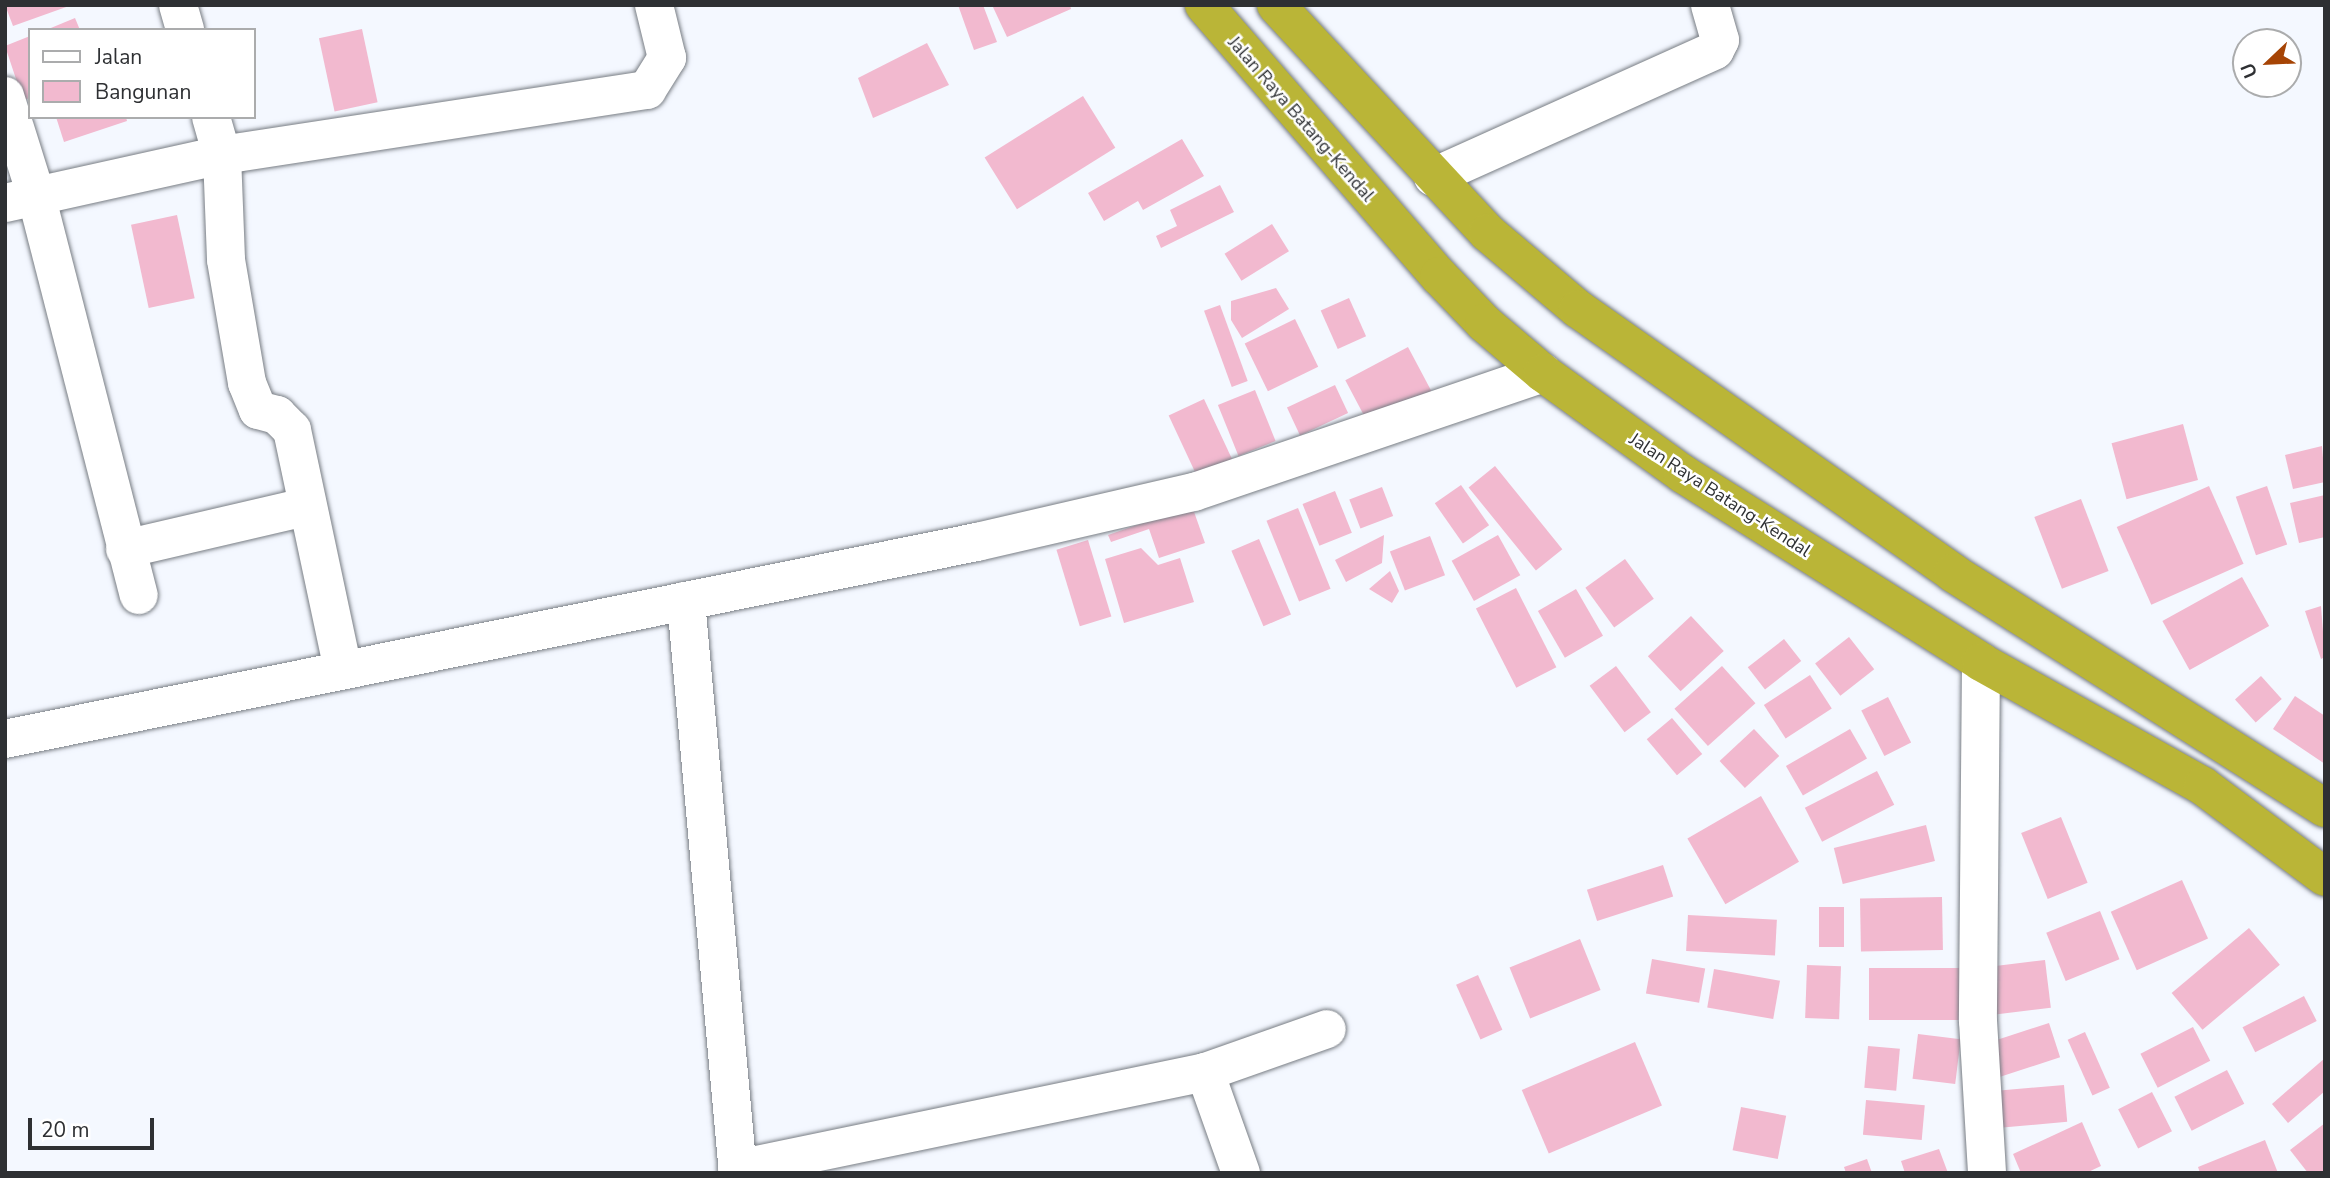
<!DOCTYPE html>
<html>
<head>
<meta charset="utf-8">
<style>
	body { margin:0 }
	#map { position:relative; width:2330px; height:1178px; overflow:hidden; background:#f4f8ff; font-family:"Nunito Sans",sans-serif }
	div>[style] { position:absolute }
	.building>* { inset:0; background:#f2b9cf; transform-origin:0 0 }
	.roads { filter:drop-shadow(0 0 2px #787d84) drop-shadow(0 0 2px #787d84) }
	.street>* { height:38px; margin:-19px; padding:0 19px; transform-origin:19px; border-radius:19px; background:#fff }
	.highway>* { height:38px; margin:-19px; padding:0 19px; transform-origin:19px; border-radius:19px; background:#bab537 }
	span { translate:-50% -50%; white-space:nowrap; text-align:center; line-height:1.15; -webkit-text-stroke:5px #fff; paint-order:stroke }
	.street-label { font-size:18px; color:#2e3033 }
	.frame { position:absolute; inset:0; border:7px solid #2e3033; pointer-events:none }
	.legend { position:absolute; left:28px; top:28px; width:228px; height:91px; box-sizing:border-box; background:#fff; border:2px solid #abacad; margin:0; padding:9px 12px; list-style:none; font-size:21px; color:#2e3033 }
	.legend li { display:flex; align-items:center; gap:14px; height:35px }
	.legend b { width:35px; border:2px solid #abacad }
	.north { position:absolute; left:2232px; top:28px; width:70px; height:70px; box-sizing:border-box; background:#fff; border:2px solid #abacad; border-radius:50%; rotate:247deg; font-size:19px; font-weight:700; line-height:28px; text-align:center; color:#2e3033 }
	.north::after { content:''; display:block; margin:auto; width:24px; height:32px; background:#a64405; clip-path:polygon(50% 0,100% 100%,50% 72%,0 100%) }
	.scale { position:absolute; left:28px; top:1118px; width:126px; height:32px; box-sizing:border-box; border:4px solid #2e3033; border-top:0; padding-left:9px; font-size:21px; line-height:24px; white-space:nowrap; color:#2e3033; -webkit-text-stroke:5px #fff; paint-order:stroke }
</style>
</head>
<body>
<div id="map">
	<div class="building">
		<i style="clip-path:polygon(5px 5px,68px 5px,69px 6px,13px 26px)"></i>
		<i style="clip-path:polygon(958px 5px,983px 5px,997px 42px,974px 50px)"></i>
		<i style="clip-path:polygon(992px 5px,1070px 5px,1071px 9px,1007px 37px)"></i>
		<i style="clip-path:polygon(75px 18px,80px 30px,46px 30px)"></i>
		<i style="left:362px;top:29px;width:75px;height:44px;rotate:78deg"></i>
		<i style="clip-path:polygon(30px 36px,30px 98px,23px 100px,5px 46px)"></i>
		<i style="clip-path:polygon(927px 43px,949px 85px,873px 118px,858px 78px)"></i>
		<i style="left:1083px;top:96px;width:61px;height:116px;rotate:58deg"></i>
		<i style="clip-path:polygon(56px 117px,126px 117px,127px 121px,64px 142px)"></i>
		<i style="clip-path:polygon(1182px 139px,1204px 176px,1143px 210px,1138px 201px,1104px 221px,1088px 193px)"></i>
		<i style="clip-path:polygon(1220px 185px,1234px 212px,1161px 248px,1156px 236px,1177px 226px,1170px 210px)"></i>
		<i style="left:177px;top:215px;width:85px;height:47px;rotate:78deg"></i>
		<i style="left:1272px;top:224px;width:32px;height:56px;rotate:58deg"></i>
		<i style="clip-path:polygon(1276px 288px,1289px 309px,1242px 338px,1231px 320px,1231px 301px)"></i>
		<i style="left:1349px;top:298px;width:42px;height:31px;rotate:66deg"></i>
		<i style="left:1220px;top:305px;width:81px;height:17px;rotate:70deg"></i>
		<i style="left:1295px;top:319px;width:53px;height:56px;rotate:64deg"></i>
		<i style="left:1408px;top:347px;width:50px;height:71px;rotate:62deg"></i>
		<i style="left:1335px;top:385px;width:31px;height:53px;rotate:65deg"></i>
		<i style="left:1255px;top:390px;width:55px;height:40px;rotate:68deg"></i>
		<i style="left:1204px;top:399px;width:71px;height:39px;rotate:65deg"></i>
		<i style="left:2183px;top:424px;width:58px;height:74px;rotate:75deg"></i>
		<i style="clip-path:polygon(2322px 446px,2325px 482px,2293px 489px,2285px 455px)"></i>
		<i style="left:1495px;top:466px;width:107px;height:34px;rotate:51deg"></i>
		<i style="left:1461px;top:485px;width:49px;height:32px;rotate:55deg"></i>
		<i style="left:2209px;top:486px;width:85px;height:101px;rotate:66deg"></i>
		<i style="left:2267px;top:486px;width:62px;height:33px;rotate:71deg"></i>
		<i style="left:1382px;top:487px;width:31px;height:35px;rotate:69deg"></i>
		<i style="left:1335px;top:491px;width:45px;height:35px;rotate:68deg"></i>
		<i style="clip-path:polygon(2325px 495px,2325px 537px,2299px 543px,2290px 503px)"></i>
		<i style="left:2081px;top:499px;width:77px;height:50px;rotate:69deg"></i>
		<i style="clip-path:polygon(1192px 506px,1205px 543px,1159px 558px,1149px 529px,1111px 542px,1108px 535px)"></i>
		<i style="left:1298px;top:508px;width:87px;height:34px;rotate:68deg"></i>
		<i style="clip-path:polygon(1384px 535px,1382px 563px,1346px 582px,1335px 560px)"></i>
		<i style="left:1498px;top:535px;width:46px;height:53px;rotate:61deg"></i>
		<i style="left:1430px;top:536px;width:42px;height:43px;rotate:69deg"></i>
		<i style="left:1259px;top:539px;width:82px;height:30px;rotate:67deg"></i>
		<i style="left:1088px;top:540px;width:80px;height:33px;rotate:73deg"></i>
		<i style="clip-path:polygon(1141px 548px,1158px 565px,1180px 558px,1194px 602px,1124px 623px,1105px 559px)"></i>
		<i style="left:1625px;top:559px;width:49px;height:49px;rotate:54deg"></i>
		<i style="clip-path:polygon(1390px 571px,1399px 591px,1392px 603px,1369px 589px)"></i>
		<i style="left:2242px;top:577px;width:56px;height:91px;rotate:61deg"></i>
		<i style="left:1516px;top:588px;width:89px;height:45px;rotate:63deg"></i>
		<i style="left:1576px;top:589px;width:54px;height:44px;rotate:60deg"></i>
		<i style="clip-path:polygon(2321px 606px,2325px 657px,2321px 659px,2305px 611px)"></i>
		<i style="left:1691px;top:616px;width:48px;height:59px;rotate:47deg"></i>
		<i style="left:1849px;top:637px;width:41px;height:43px;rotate:52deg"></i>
		<i style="left:1784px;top:639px;width:28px;height:46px;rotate:52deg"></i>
		<i style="left:1616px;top:666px;width:58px;height:33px;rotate:53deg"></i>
		<i style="left:1722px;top:666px;width:50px;height:64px;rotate:48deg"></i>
		<i style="left:1810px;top:675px;width:40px;height:55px;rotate:57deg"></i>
		<i style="left:2261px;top:676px;width:31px;height:35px;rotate:48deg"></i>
		<i style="clip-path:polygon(2295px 696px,2325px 716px,2325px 764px,2273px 729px)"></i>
		<i style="left:1888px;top:697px;width:51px;height:30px;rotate:63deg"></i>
		<i style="left:1672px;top:718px;width:47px;height:33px;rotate:50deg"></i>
		<i style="left:1754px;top:729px;width:37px;height:47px;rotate:47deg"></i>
		<i style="left:1850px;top:729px;width:34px;height:74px;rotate:60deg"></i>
		<i style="left:1877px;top:771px;width:38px;height:81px;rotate:63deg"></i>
		<i style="left:1761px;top:796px;width:76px;height:85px;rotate:60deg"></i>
		<i style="left:2061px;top:817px;width:71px;height:43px;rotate:68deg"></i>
		<i style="left:1926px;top:825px;width:37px;height:95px;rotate:76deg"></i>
		<i style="left:1663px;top:865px;width:33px;height:80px;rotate:72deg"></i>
		<i style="left:2182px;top:880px;width:64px;height:78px;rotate:66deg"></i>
		<i style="left:1942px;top:897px;width:53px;height:82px;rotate:89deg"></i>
		<i style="left:1819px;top:907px;width:25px;height:40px"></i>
		<i style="left:2100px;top:911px;width:52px;height:58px;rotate:68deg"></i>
		<i style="left:1688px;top:915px;width:89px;height:36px;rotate:3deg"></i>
		<i style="left:2249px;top:928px;width:48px;height:101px;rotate:50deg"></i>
		<i style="left:1580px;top:939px;width:55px;height:76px;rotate:68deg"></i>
		<i style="left:1652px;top:959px;width:54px;height:35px;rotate:10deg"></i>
		<i style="left:2045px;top:960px;width:48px;height:58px;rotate:83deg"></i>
		<i style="left:1807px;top:965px;width:34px;height:53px;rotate:2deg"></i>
		<i style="left:1869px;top:968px;width:94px;height:52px"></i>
		<i style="left:1714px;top:969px;width:67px;height:39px;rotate:10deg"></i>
		<i style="left:1478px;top:975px;width:60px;height:24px;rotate:66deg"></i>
		<i style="left:2304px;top:996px;width:28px;height:69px;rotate:63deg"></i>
		<i style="left:2049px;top:1023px;width:36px;height:67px;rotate:72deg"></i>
		<i style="left:2193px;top:1027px;width:38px;height:59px;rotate:63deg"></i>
		<i style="left:2085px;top:1032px;width:61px;height:19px;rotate:66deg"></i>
		<i style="left:1918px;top:1034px;width:43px;height:45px;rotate:7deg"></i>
		<i style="left:1635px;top:1042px;width:69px;height:123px;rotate:67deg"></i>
		<i style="left:1868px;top:1046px;width:32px;height:42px;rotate:5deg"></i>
		<i style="clip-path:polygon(2325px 1058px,2325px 1091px,2288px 1123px,2272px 1104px)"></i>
		<i style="left:2227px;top:1070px;width:38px;height:59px;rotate:63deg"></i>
		<i style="left:2064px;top:1085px;width:37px;height:76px;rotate:85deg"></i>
		<i style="left:2152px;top:1092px;width:44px;height:38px;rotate:63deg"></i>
		<i style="left:1866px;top:1100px;width:59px;height:35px;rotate:5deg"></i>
		<i style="left:1741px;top:1107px;width:46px;height:44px;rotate:11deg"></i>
		<i style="clip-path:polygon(2082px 1122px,2101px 1166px,2086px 1173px,2021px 1173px,2013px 1154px)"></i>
		<i style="clip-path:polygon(2325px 1123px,2325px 1173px,2308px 1173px,2290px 1150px)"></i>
		<i style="clip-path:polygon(2265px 1140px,2278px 1173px,2200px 1173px,2198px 1167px)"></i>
		<i style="clip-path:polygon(1939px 1149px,1948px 1173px,1905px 1173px,1901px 1161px)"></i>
		<i style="clip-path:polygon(1867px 1159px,1872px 1173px,1846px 1173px,1844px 1167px)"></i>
	</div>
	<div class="roads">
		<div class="street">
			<i style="left:178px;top:5px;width:26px;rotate:74deg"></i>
			<i style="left:5px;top:96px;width:104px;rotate:72.6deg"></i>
			<i style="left:36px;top:195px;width:413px;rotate:75.6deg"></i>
			<i style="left:211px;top:117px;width:40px;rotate:74deg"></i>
			<i style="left:222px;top:155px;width:105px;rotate:87.8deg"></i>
			<i style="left:226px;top:260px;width:125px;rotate:80.3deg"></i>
			<i style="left:247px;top:383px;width:29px;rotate:68deg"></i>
			<i style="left:258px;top:410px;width:20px;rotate:15deg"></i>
			<i style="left:277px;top:415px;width:21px;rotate:45deg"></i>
			<i style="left:292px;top:430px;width:245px;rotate:78deg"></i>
			<i style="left:1433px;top:177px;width:309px;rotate:-24.2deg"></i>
			<i style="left:1715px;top:50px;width:11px;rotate:-63deg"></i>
			<i style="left:1720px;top:40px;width:36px;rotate:-106deg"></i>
			<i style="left:5px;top:203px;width:222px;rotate:-12.5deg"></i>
			<i style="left:222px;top:155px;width:430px;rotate:-8.7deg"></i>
			<i style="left:647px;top:90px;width:38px;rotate:-58deg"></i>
			<i style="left:667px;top:58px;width:55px;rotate:-103.8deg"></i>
			<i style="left:125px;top:549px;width:186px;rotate:-13.1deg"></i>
			<i style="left:686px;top:601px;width:574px;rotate:84.81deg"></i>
			<i style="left:1981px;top:662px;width:359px;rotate:90.5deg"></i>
			<i style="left:1978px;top:1021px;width:152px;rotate:86.6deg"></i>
			<i style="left:5px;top:739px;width:992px;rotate:-11.46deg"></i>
			<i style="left:977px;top:542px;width:223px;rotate:-13deg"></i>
			<i style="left:1194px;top:492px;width:369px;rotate:-18.8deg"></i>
			<i style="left:1205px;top:1072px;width:107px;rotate:70.4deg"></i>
			<i style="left:737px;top:1169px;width:478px;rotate:-11.7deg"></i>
			<i style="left:1205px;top:1072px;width:129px;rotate:-19.4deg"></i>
		</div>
		<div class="highway">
			<i style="left:1204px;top:5px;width:359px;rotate:49.1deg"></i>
			<i style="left:1439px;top:276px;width:65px;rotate:46.2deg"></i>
			<i style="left:1484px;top:323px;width:77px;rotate:40.3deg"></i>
			<i style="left:1543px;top:373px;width:173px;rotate:35.8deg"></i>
			<i style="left:1683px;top:474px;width:352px;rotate:32.2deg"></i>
			<i style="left:1981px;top:662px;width:254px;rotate:29.2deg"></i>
			<i style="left:2203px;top:786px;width:152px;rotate:36.7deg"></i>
			<i style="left:1276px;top:5px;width:311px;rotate:47.1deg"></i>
			<i style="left:1488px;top:233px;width:118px;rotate:40.2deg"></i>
			<i style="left:1578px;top:309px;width:459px;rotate:35.1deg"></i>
			<i style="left:1953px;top:573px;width:440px;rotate:32.3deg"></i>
		</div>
	</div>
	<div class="street-label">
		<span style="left:1301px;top:119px;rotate:49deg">Jalan Raya Batang-Kendal</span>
		<span style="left:1720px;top:495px;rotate:33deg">Jalan Raya Batang-Kendal</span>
	</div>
	<div class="frame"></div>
	<ul class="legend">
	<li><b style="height:9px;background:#fff"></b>Jalan</li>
	<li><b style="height:19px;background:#f2b9cf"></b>Bangunan</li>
	</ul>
	<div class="north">U</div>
	<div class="scale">20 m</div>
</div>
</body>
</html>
